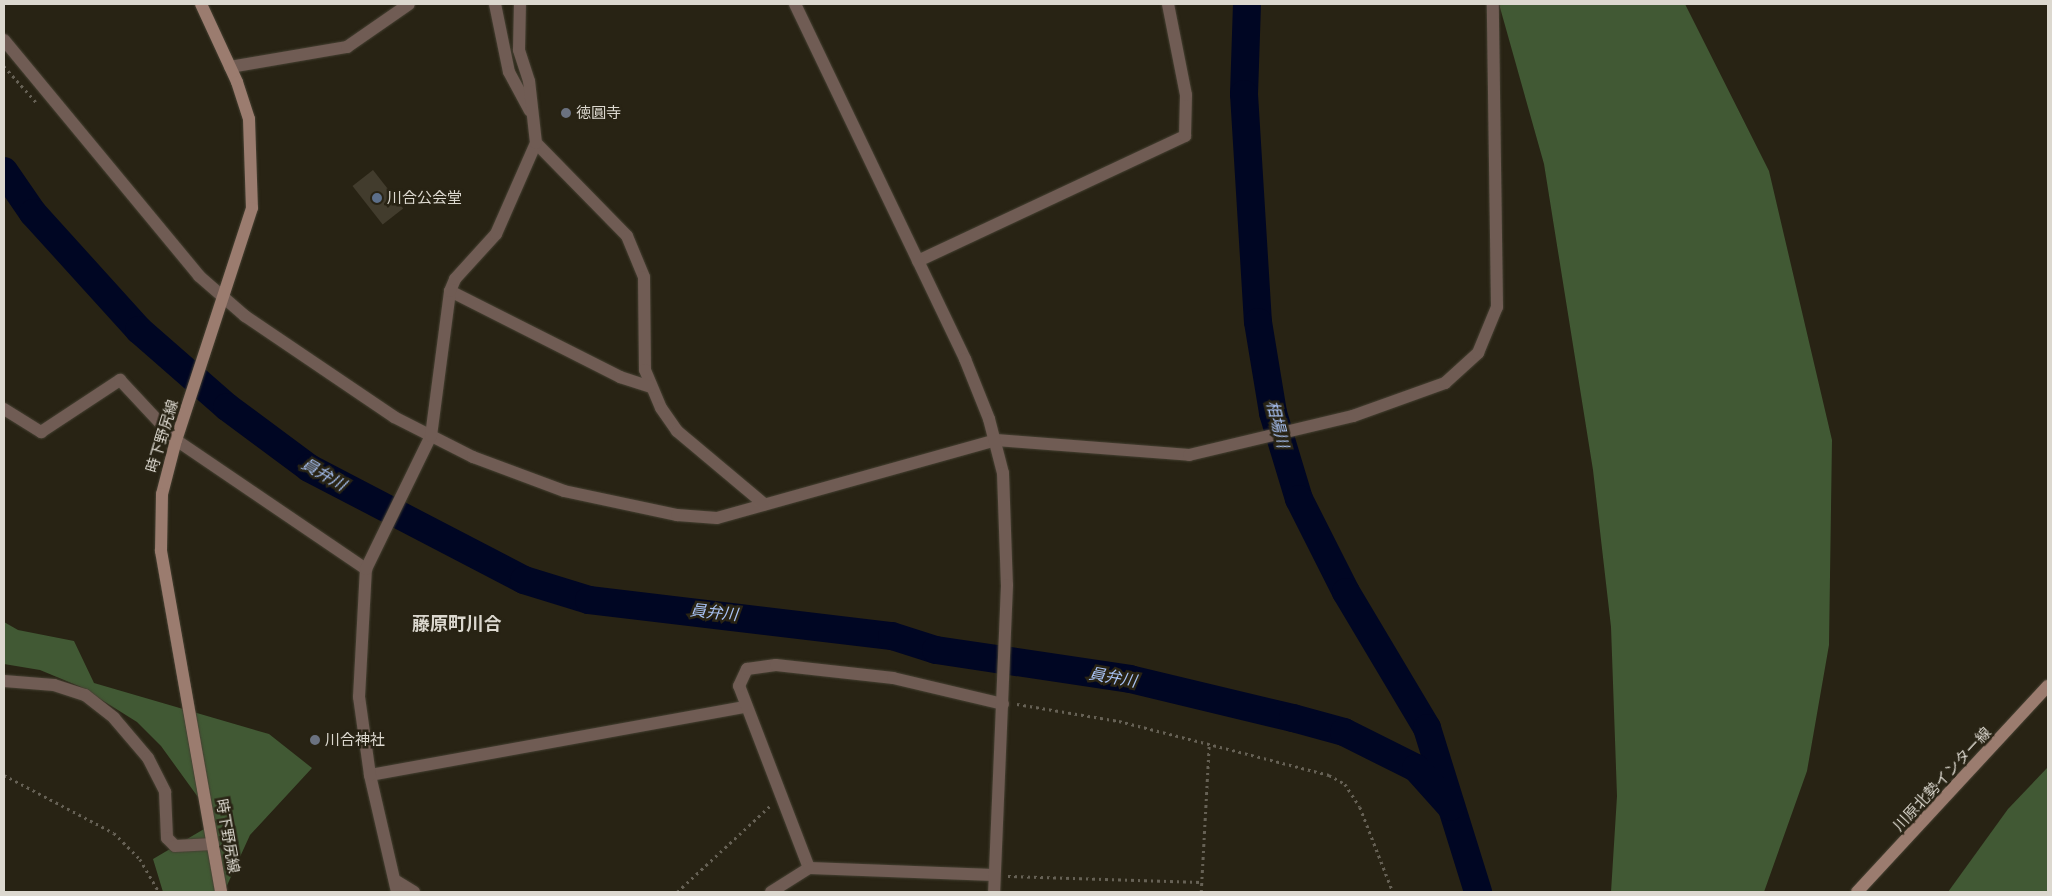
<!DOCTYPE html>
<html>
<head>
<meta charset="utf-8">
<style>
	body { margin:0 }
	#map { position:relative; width:2052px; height:896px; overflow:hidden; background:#282314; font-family:Lato,"Noto Sans JP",sans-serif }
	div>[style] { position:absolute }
	.forest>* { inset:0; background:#415934 }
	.river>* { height:28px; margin:-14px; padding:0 14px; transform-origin:14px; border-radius:14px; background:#000623 }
	.building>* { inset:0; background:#423c2d; transform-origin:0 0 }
	.path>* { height:2.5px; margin-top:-1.25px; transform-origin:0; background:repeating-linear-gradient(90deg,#666155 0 2.5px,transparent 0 6.5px) }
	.roads { filter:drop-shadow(0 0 1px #454032) drop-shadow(0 0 1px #454032) }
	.minor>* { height:12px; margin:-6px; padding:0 6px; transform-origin:6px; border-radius:6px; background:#705c54 }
	.tertiary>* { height:12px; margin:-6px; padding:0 6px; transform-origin:6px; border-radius:6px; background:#705c54 }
	.secondary>* { height:12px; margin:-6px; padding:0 6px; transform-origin:6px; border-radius:6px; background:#9b7c6f }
	.dots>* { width:14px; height:14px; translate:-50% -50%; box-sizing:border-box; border:2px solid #282314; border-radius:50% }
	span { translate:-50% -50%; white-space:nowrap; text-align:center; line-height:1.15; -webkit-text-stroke:5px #282314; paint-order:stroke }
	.poi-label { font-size:15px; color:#dcd8cf }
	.left { translate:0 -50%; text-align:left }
	.street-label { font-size:15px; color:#dcd8cf }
	.water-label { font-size:16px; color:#aac4f6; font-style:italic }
	.quarter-label { font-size:18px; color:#dcd8cf; font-weight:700 }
	.frame { position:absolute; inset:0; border:5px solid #dcd8cf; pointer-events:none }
</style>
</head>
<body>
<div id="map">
	<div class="forest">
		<i style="clip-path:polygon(1499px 4px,1685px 4px,1769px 171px,1832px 440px,1829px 645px,1807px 771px,1764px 892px,1611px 892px,1617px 796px,1611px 627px,1593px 470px,1544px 164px)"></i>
		<i style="clip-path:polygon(4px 622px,18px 630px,74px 641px,94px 683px,269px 734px,312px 768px,250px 835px,224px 892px,163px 892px,153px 859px,216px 822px,161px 746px,137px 722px,81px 687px,40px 670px,4px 664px)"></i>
		<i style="clip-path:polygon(2048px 767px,2048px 892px,1948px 892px,2008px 809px)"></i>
	</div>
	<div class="river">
		<i style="left:1247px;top:4px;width:90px;rotate:91.9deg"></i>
		<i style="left:1244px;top:94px;width:228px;rotate:86.5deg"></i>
		<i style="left:1258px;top:322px;width:92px;rotate:80.6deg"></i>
		<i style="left:1273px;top:413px;width:90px;rotate:73.2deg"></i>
		<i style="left:1299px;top:499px;width:104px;rotate:63.2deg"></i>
		<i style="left:1346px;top:592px;width:158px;rotate:59.2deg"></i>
		<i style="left:1427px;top:728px;width:172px;rotate:72.7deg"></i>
		<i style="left:4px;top:171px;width:51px;rotate:55.4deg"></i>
		<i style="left:33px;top:213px;width:158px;rotate:47.8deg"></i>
		<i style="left:139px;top:330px;width:117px;rotate:41.2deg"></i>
		<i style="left:227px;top:407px;width:102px;rotate:36.6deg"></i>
		<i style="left:309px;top:468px;width:242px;rotate:27.5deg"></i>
		<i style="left:524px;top:580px;width:68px;rotate:17.1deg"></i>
		<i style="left:589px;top:600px;width:305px;rotate:6.8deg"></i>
		<i style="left:892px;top:636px;width:46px;rotate:17.7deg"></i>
		<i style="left:936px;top:650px;width:196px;rotate:8.5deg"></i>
		<i style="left:1130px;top:679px;width:168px;rotate:13.5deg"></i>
		<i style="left:1293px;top:718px;width:53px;rotate:15.4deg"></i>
		<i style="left:1344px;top:732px;width:80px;rotate:26.6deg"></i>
		<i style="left:1416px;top:768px;width:52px;rotate:48.1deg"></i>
	</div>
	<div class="building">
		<i style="left:373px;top:170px;width:49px;height:26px;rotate:52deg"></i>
	</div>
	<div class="path">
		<i style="left:4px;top:66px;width:48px;rotate:48.4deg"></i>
		<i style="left:1017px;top:704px;width:103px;rotate:9.5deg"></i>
		<i style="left:1119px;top:721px;width:217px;rotate:14.4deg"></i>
		<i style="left:1329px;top:775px;width:18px;rotate:29deg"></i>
		<i style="left:1345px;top:784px;width:27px;rotate:57deg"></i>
		<i style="left:1360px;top:807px;width:91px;rotate:68.8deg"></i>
		<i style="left:4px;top:775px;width:124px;rotate:27.8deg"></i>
		<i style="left:114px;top:833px;width:37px;rotate:45deg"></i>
		<i style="left:140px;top:859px;width:38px;rotate:60deg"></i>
		<i style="left:1008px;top:876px;width:193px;rotate:1.8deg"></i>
		<i style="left:677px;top:892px;width:128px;rotate:-42.8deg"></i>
		<i style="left:1201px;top:892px;width:149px;rotate:-86.9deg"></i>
	</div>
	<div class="roads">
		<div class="minor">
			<i style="left:495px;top:4px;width:69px;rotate:78.4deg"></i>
			<i style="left:509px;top:72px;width:44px;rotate:61.7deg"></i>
			<i style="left:4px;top:40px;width:306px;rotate:50.4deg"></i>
			<i style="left:199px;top:276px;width:61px;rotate:41deg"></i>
			<i style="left:245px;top:316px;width:180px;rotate:34.1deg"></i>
			<i style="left:394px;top:417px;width:89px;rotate:26.9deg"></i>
			<i style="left:473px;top:457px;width:97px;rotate:20.5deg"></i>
			<i style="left:564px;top:491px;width:116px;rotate:12deg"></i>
			<i style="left:677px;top:515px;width:40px;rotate:4.3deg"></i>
			<i style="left:717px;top:518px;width:290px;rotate:-15.6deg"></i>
			<i style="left:996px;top:440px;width:194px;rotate:4.4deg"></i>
			<i style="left:1189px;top:455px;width:169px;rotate:-13.4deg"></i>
			<i style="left:1353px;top:416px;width:98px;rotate:-19.7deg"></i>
			<i style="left:1445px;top:383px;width:45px;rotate:-42.3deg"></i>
			<i style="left:1478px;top:353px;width:50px;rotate:-67.6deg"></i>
			<i style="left:1497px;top:307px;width:303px;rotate:-90.8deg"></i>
			<i style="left:230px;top:67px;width:119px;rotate:-9.7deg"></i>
			<i style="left:347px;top:47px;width:75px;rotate:-34.7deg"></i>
			<i style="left:536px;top:143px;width:130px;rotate:45.6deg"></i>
			<i style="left:627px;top:236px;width:44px;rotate:67.5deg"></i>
			<i style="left:644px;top:277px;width:93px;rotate:89.4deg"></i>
			<i style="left:645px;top:370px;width:41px;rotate:67.2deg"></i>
			<i style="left:661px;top:408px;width:28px;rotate:55deg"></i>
			<i style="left:677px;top:431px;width:114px;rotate:40deg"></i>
			<i style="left:918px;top:261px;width:295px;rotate:-25.1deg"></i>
			<i style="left:1185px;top:136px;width:41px;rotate:-88.6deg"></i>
			<i style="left:1186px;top:95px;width:93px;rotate:-101.2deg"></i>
			<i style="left:450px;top:291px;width:191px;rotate:26.8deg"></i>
			<i style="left:620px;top:377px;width:32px;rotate:18deg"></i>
			<i style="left:4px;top:409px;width:44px;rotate:31.9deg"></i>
			<i style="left:41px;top:432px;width:95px;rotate:-33.4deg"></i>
			<i style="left:120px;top:380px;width:82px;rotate:47deg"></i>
			<i style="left:176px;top:440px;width:230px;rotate:34.2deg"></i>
			<i style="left:4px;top:681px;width:50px;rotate:4.6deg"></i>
			<i style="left:54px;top:685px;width:33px;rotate:18deg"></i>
			<i style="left:85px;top:695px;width:37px;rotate:38deg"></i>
			<i style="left:114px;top:718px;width:52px;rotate:49.6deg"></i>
			<i style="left:148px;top:758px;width:38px;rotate:63deg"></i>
			<i style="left:165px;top:792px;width:46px;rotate:87.5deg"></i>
			<i style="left:167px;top:838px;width:11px;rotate:45deg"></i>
			<i style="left:175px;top:846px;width:38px;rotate:-3deg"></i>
			<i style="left:370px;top:775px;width:382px;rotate:-10.3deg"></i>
			<i style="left:809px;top:868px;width:195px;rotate:-111deg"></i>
			<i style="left:739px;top:686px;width:19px;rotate:-65deg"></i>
			<i style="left:747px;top:669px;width:29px;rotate:-8deg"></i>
			<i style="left:776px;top:665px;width:118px;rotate:6.3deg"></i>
			<i style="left:893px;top:678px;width:113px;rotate:13.3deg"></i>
			<i style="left:396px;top:881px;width:21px;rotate:31deg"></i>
			<i style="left:397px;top:892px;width:120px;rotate:-103deg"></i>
			<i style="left:370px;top:775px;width:79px;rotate:-98deg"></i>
			<i style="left:359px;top:697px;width:128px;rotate:-86.9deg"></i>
			<i style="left:366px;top:569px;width:148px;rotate:-64deg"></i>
			<i style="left:431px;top:436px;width:146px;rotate:-82.5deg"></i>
			<i style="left:450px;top:291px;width:13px;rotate:-67deg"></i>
			<i style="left:455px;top:279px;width:61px;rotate:-47.7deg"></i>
			<i style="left:496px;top:234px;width:99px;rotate:-66.3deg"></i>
			<i style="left:536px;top:143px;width:62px;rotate:-96.4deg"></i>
			<i style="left:529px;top:81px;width:33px;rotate:-108deg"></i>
			<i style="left:519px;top:50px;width:46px;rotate:-88.8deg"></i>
			<i style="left:771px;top:892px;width:45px;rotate:-32.3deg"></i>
			<i style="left:809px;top:868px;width:185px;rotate:2.2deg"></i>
		</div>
		<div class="tertiary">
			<i style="left:795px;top:4px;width:394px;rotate:64.4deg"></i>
			<i style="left:965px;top:359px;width:65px;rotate:68.2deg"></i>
			<i style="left:989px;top:419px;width:56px;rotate:75.5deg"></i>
			<i style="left:1003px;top:473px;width:112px;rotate:88deg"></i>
			<i style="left:1007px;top:585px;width:307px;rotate:92.4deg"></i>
		</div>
		<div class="secondary">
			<i style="left:201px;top:4px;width:86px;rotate:65.2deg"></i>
			<i style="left:237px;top:82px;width:39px;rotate:72deg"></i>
			<i style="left:249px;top:119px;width:89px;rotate:88.1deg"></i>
			<i style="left:252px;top:208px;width:244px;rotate:108.1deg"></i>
			<i style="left:176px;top:440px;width:56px;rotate:104.5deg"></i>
			<i style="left:162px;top:494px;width:57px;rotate:91deg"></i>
			<i style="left:161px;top:551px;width:346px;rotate:80deg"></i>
			<i style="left:1857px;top:892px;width:281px;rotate:-47.2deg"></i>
		</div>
	</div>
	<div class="dots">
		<i style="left:566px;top:113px;background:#6b7280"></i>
		<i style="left:377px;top:198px;background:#5c6f8a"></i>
		<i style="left:315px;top:740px;background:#6b7280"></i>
	</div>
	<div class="poi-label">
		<span class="left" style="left:576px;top:113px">徳圓寺</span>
		<span class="left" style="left:387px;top:198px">川合公会堂</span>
		<span class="left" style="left:325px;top:740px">川合神社</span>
	</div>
	<div class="street-label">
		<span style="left:162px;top:436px;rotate:-73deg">時下野尻線</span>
		<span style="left:1942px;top:779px;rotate:-47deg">川原北勢インター線</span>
		<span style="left:228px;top:836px;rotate:80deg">時下野尻線</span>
	</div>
	<div class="water-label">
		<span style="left:1278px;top:424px;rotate:76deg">相場川</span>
		<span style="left:324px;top:474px;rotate:30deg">員弁川</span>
		<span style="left:714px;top:612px;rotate:6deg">員弁川</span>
		<span style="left:1113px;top:677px;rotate:10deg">員弁川</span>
	</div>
	<div class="quarter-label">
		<span style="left:457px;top:623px">藤原町川合</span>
	</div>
	<div class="frame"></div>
</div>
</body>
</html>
